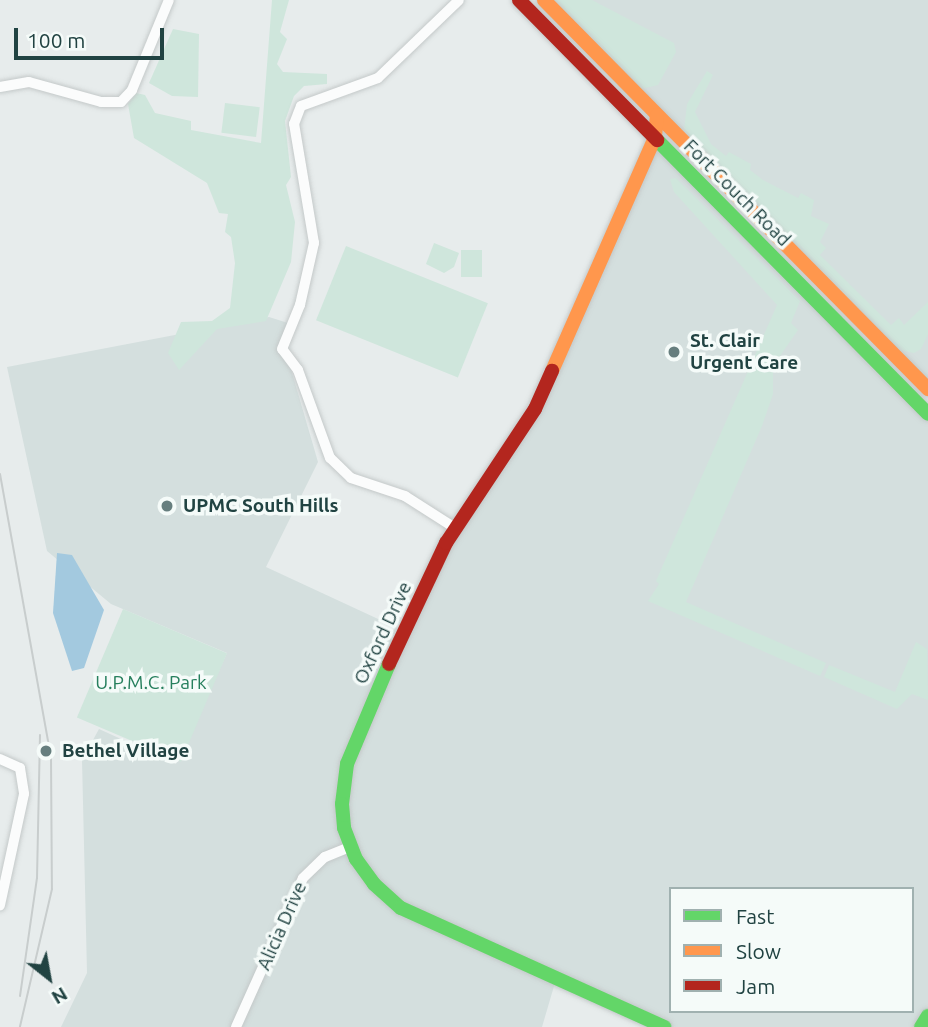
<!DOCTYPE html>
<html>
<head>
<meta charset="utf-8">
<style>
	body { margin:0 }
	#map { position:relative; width:928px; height:1027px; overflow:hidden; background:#e7ecec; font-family:Ubuntu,sans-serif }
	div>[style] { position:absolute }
	.built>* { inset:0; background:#d4dfde }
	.green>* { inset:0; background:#cfe6dc; transform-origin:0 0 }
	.water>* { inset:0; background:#a3c9df }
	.roads { filter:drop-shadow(0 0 2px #c4c9c9) drop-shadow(0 0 2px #c4c9c9) }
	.street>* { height:10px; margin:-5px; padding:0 5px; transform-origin:5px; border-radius:5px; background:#fbfcfc }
	.fast>* { height:14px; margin:-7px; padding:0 7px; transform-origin:7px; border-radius:7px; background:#63d668 }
	.slow>* { height:14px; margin:-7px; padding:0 7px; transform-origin:7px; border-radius:7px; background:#ff974d }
	.jam>* { height:14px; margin:-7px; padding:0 7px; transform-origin:7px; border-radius:7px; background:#b3261e }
	.tram>* { height:2px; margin:-1px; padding:0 1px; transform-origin:1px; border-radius:1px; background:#c8cdcd }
	.dots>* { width:19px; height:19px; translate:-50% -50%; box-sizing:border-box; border:4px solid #f5fbf9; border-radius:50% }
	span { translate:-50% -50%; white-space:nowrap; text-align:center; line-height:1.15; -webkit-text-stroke:7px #f5fbf9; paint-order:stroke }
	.street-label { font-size:19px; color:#214342 }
	.poi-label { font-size:19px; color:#214342; font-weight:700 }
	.left { translate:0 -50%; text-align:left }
	.park-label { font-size:19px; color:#267f5d }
	.legend { position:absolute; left:669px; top:887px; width:245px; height:126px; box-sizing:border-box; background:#f5fbf9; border:2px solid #a0b1b0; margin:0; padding:9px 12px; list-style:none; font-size:21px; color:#214342 }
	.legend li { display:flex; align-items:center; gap:14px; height:35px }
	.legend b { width:35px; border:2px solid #a0b1b0 }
	.north { position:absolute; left:14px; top:943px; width:70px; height:70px; -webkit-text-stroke:5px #f5fbf9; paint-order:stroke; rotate:149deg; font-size:19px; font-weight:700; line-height:28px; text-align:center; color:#214342 }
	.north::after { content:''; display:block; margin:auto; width:24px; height:32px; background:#214342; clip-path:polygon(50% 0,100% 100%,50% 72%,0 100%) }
	.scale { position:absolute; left:14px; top:28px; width:150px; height:32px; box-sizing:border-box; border:4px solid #214342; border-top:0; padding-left:9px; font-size:21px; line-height:24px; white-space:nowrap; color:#214342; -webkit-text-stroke:5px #f5fbf9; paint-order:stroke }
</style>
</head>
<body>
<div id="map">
	<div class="built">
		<i style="clip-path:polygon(544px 0,928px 0,928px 389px)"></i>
		<i style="clip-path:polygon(evenodd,655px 137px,928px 414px,928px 1016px,921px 1027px,664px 1027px,557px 976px,542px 1027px,61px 1027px,87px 973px,82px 760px,99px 729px,176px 764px,227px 653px,111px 604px,47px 551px,7px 367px,269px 317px,288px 323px,288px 359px,318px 462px,266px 567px,404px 631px,436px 562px,521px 433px,655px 137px,671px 889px,912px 889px,912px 1011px,671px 1011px,671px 889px)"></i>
	</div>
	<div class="green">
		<i style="clip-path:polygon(272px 0,289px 0,280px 32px,287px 39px,277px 64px,283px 72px,327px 74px,327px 84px,304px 86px,294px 96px,285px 121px,291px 177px,286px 185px,295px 222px,291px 262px,266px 321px,217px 329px,179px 370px,168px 353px,181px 322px,212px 321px,230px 308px,235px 263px,231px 237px,225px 232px,228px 214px,219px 213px,207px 183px,134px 138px,128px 104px,136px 93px,145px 95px,155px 113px,191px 121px,191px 130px,261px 143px)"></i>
		<i style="clip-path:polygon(553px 0,592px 0,674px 43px,676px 52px,658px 85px,641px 89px)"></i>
		<i style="clip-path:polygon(173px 29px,199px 34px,198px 97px,172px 96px,149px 83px)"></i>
		<i style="clip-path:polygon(707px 71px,713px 75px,695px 112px,711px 144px,726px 156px,729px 152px,751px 164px,750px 170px,763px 180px,798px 198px,801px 193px,814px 200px,811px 216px,829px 224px,820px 242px,826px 248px,820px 255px,891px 325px,899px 318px,904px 325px,928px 302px,928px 334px,921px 349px,914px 353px,900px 350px,691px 139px,684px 130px,687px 104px)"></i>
		<i style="left:225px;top:103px;width:35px;height:30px;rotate:7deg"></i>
		<i style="clip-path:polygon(676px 178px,800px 301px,791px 323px,798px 330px,773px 366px,773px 394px,762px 426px,686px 602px,826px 663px,820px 676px,648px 601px,659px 584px,656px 581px,777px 305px,674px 192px,670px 179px)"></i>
		<i style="clip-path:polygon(434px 243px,459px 253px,454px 267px,444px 273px,426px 264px)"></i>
		<i style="left:346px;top:246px;width:153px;height:80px;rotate:22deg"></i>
		<i style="left:461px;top:250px;width:21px;height:27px"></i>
		<i style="left:123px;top:609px;width:113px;height:118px;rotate:23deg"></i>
		<i style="clip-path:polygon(916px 642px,927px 649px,928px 700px,912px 694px,897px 709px,824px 677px,829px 665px,895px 692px)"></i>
	</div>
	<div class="water">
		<i style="clip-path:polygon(57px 553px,72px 555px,104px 610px,84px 668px,72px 671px,53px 613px)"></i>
	</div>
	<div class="roads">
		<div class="street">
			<i style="left:0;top:87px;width:29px;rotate:-10deg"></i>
			<i style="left:29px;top:82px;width:75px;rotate:15.5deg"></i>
			<i style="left:101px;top:102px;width:20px"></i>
			<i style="left:121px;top:102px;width:16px;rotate:-47deg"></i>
			<i style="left:132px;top:90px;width:97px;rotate:-67.7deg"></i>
			<i style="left:455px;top:528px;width:59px;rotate:-147.4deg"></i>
			<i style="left:405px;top:496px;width:57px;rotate:-161.6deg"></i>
			<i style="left:351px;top:478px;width:29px;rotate:-136deg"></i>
			<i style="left:330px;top:458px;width:94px;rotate:-110deg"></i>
			<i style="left:298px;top:370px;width:26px;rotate:-127deg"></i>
			<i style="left:282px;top:349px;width:48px;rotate:-67.8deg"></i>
			<i style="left:300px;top:305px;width:64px;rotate:-77.3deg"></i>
			<i style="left:314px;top:243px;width:121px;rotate:-99.5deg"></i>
			<i style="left:294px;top:124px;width:19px;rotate:-69deg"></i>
			<i style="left:301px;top:106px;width:82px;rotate:-20deg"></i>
			<i style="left:378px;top:78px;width:112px;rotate:-43.9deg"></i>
			<i style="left:0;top:759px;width:22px;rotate:24deg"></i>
			<i style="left:20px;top:768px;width:26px;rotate:81deg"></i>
			<i style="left:24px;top:794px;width:114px;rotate:102.2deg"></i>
			<i style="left:236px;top:1027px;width:163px;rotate:-65.8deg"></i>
			<i style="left:303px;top:878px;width:30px;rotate:-44deg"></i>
			<i style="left:325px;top:857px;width:27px;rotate:-22deg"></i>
		</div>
		<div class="fast">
			<i style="left:657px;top:140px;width:385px;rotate:45.3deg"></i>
			<i style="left:389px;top:664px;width:108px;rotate:112.8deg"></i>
			<i style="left:347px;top:764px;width:40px;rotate:97.1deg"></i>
			<i style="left:342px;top:804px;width:24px;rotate:85deg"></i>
			<i style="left:344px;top:828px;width:33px;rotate:69deg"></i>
			<i style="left:356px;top:859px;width:31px;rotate:54deg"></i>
			<i style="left:374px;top:884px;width:36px;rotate:42deg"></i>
			<i style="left:401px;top:908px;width:289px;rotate:24.3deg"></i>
			<i style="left:921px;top:1027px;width:13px;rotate:-58deg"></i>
		</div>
		<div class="slow">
			<i style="left:544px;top:0;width:547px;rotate:45.37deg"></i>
			<i style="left:552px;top:371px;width:256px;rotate:-66.2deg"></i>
			<i style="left:655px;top:137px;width:22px;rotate:-85deg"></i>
		</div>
		<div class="jam">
			<i style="left:519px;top:0;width:197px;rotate:45.4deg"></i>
			<i style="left:389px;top:664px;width:134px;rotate:-64.8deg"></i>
			<i style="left:446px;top:543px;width:161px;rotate:-56.4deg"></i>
			<i style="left:535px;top:409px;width:42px;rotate:-65.9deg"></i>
		</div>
	</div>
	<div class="tram">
		<i style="left:0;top:474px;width:288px;rotate:79.8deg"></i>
		<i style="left:51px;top:757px;width:132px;rotate:89.6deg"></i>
		<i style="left:52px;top:889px;width:142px;rotate:103.1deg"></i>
		<i style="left:20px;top:996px;width:119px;rotate:-81.8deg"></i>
		<i style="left:37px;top:878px;width:143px;rotate:-88.8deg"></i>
	</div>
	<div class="dots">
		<i style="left:674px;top:352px;background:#667e7e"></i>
		<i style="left:167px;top:506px;background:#667e7e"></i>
		<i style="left:46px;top:751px;background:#667e7e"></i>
	</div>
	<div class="street-label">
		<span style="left:737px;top:193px;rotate:45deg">Fort Couch Road</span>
		<span style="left:383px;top:633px;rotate:-65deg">Oxford Drive</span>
		<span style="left:282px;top:926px;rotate:-66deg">Alicia Drive</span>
	</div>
	<div class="poi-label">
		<span class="left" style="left:690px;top:352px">St. Clair<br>Urgent Care</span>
		<span class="left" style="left:183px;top:506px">UPMC South Hills</span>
		<span class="left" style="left:62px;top:751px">Bethel Village</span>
	</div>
	<div class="park-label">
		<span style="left:151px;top:683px">U.P.M.C. Park</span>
	</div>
	<ul class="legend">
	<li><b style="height:9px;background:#63d668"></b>Fast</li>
	<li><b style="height:9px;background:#ff974d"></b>Slow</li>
	<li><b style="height:9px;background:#b3261e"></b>Jam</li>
	</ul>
	<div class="north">N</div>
	<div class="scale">100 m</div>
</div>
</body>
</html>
